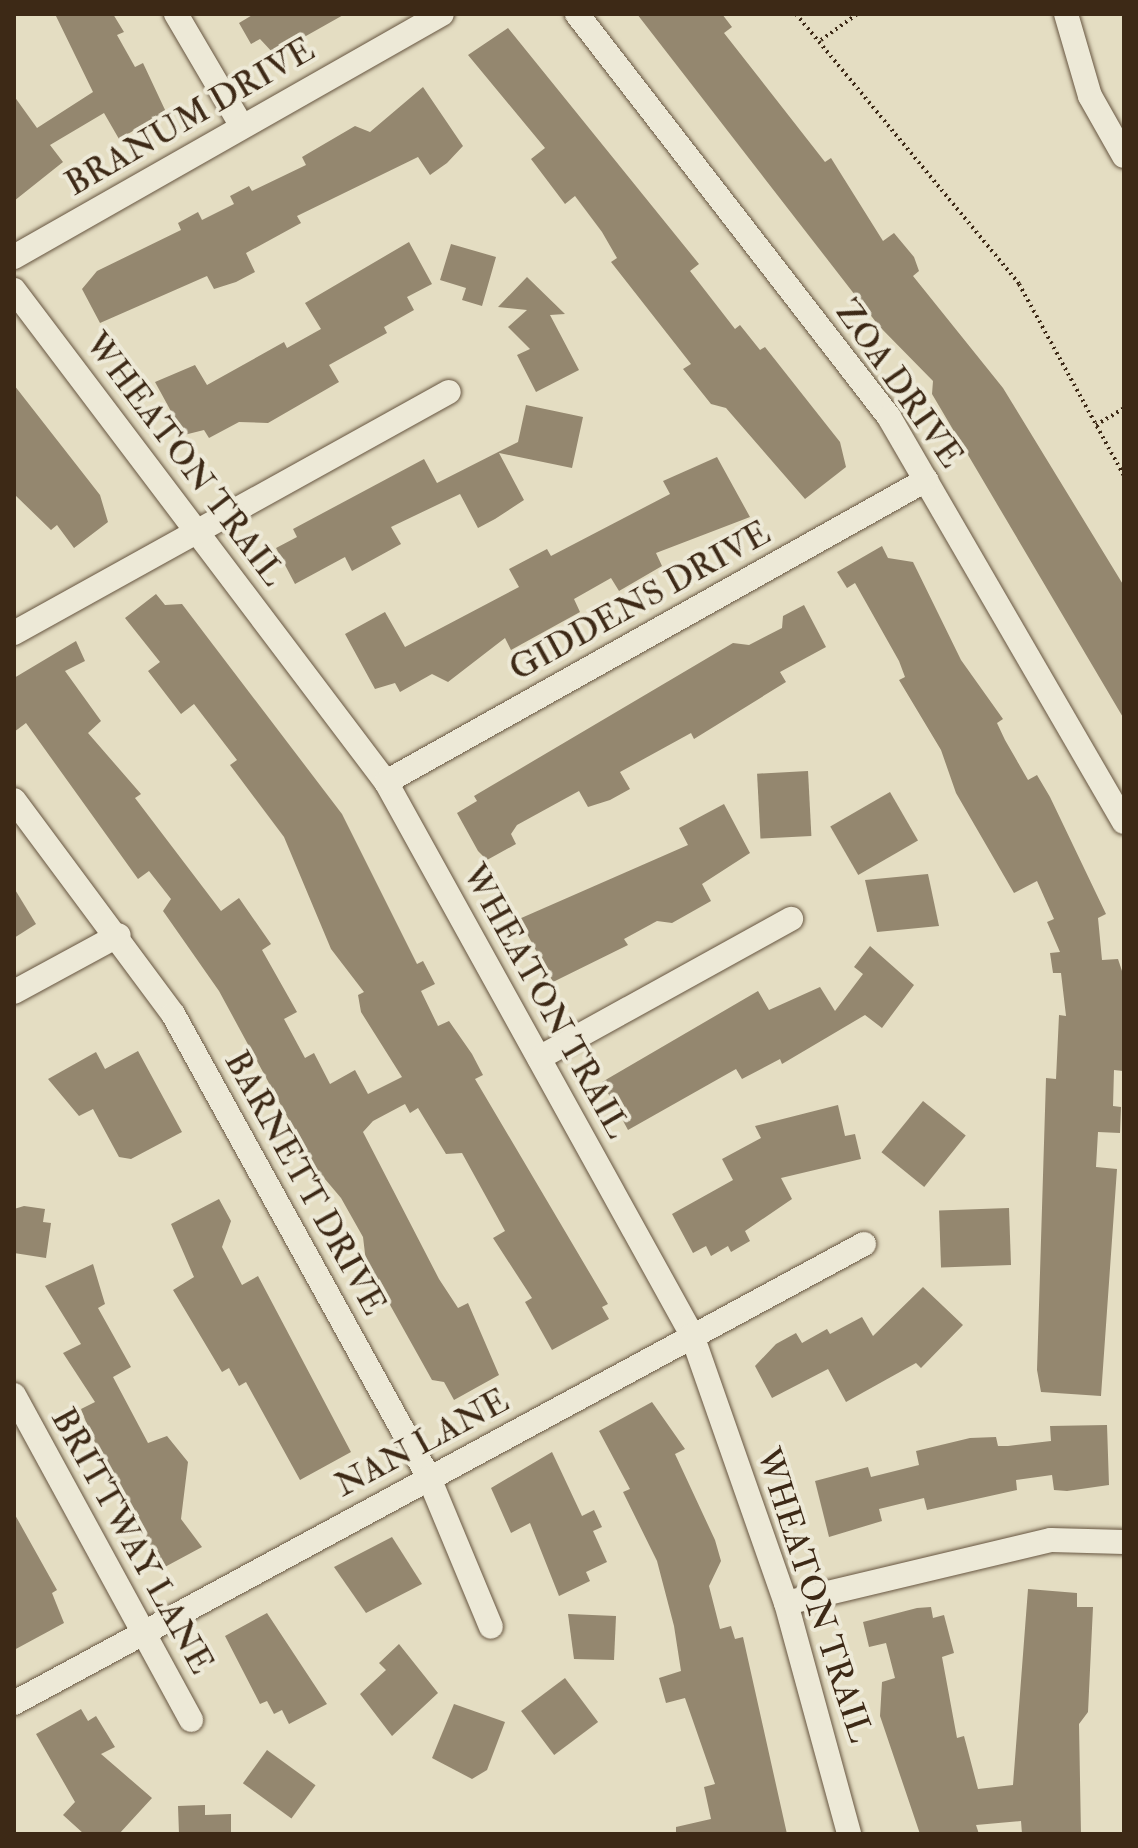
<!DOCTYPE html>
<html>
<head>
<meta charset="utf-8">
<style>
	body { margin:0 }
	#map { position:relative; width:1138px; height:1848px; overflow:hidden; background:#e4ddc2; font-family:"IM FELL Double Pica",serif }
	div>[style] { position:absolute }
	.building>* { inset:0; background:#94876f; transform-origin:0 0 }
	.path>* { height:4px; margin-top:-2px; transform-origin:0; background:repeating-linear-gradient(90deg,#3d2916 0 2px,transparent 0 6px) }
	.roads { filter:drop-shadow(0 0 2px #675641) drop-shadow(0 0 2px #675641) }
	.minor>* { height:24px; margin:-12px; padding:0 12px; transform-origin:12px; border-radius:12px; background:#ede9d7 }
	span { translate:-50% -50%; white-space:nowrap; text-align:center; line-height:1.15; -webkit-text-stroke:8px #ede9d7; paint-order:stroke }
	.street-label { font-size:34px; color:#3d2916 }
	.frame { position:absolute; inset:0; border:16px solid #3d2916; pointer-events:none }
</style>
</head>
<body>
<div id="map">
	<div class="building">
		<i style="clip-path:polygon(55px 14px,113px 14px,124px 32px,117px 35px,135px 67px,143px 63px,166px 112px,119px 139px,104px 113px,50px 145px,63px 162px,14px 201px,14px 96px,37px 128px,93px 92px)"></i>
		<i style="clip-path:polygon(254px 14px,345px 14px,274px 54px,260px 39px,251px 44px,239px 23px)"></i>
		<i style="clip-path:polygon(637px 14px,722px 14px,732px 27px,724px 33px,825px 162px,831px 158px,883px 241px,894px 233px,914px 257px,919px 271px,913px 276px,1003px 388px,1124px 586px,1124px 719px,932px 394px,933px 381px,879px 326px)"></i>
		<i style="clip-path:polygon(508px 28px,699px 264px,690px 271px,735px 329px,740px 325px,760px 350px,765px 347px,840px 442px,846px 467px,805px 499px,726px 408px,711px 404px,683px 369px,691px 364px,611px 262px,617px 258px,602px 232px,575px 196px,565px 204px,531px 159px,545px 148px,468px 55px)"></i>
		<i style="clip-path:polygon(423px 87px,463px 146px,447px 163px,430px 175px,418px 157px,297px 216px,301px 223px,246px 253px,255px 272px,236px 282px,214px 289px,207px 276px,100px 323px,82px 289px,97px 271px,181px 230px,178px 223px,198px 212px,202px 220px,234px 204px,230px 196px,249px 186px,252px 191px,306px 165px,302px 157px,355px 126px,370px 132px)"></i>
		<i style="clip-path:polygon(409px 242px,432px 284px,407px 297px,414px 310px,384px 327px,387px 333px,329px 365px,339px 382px,268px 423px,239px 422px,209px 438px,204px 430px,184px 435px,155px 382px,195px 365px,207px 385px,284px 342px,287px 348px,321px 329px,305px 303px)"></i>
		<i style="clip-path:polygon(451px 244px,496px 257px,482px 306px,462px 300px,466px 288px,440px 280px)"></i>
		<i style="clip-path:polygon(527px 277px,565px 314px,550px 315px,579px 370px,536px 392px,517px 355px,530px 349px,508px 327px,527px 310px,498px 307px)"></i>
		<i style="clip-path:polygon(14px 385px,100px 495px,108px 522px,74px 548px,57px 525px,51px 530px,14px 494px)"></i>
		<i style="clip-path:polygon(526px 405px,583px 417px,572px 468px,499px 453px,524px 500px,495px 519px,478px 528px,460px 494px,391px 527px,401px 544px,352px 571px,345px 557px,295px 584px,276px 548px,297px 537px,293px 529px,424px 459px,437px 483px,518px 442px)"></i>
		<i style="clip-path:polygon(717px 457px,750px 517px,656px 553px,662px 566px,619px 591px,611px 578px,574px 599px,580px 612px,511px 650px,505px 638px,448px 682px,432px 674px,400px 692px,395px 683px,375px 689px,345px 634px,385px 612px,405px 647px,519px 587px,509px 569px,547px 549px,551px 556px,670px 494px,663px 481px)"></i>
		<i style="clip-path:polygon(882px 546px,888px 558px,913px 562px,961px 660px,1003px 719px,997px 723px,1005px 740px,1028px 780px,1037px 775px,1050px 797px,1106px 914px,1098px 918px,1102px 960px,1118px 959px,1123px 974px,1123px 1071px,1114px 1070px,1113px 1106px,1121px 1107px,1120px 1133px,1098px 1132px,1096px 1167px,1117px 1169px,1101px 1396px,1041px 1392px,1037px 1370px,1046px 1078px,1056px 1079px,1059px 1015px,1066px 1016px,1061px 973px,1053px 973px,1050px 953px,1060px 952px,1047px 922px,1054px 919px,1037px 881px,1014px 893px,956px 793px,941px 750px,899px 680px,905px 677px,899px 661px,855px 583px,847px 588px,837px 572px)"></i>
		<i style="clip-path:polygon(156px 594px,165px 605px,182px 604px,342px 814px,417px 964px,423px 961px,435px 984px,421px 991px,438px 1026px,449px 1021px,472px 1054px,483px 1075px,475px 1079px,608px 1304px,602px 1307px,609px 1319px,552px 1350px,525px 1302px,532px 1298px,493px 1238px,505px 1231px,462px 1153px,446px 1154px,418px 1108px,410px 1113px,405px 1104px,373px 1121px,363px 1132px,439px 1279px,458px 1308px,468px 1303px,499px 1375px,454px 1400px,444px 1382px,432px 1380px,366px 1262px,363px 1237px,341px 1198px,314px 1166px,219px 991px,163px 911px,171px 899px,149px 871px,138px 879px,26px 723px,14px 732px,14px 678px,76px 641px,85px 661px,65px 671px,101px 721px,88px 733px,141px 794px,135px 798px,221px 911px,239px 898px,271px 944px,262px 950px,297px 1012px,284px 1019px,305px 1058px,314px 1053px,330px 1084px,355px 1070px,368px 1094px,402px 1077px,361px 1012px,358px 995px,364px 992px,331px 949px,284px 837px,230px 765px,237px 760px,194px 704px,181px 714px,148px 671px,160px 662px,125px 618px)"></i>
		<i style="clip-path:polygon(804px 605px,826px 647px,780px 672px,786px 682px,694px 739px,691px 733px,620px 772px,630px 789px,610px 800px,588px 807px,579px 791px,517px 825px,511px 834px,516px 844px,487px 860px,478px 851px,457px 813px,477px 801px,474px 796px,733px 643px,749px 645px,782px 628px,783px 616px)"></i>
		<i style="left:808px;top:771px;width:65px;height:51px;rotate:87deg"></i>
		<i style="left:890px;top:792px;width:56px;height:69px;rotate:60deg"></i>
		<i style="clip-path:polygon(724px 804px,750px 853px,702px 884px,711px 901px,672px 923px,657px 921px,624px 939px,628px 945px,553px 982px,519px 919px,688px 845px,679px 828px)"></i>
		<i style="clip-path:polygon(928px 874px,939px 926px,877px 932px,865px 880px)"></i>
		<i style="clip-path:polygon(14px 888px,36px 924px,14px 938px)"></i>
		<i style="clip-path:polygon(870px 946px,914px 985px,882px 1028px,865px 1015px,782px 1064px,780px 1059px,742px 1079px,736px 1069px,628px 1130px,602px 1082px,758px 991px,769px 1010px,820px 987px,835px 1011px,863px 974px,854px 967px)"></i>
		<i style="clip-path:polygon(138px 1051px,182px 1132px,131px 1159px,119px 1157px,93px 1109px,79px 1116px,48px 1079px,96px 1052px,105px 1069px)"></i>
		<i style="left:923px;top:1101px;width:55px;height:66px;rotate:39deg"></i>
		<i style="clip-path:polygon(838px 1105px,845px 1136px,855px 1134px,861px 1159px,781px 1178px,792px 1199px,745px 1231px,750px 1241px,731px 1252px,728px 1246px,711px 1256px,706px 1246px,693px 1253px,672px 1214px,733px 1180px,722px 1159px,761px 1138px,755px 1126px)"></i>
		<i style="clip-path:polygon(219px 1199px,231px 1221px,222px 1247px,242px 1285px,258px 1276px,351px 1452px,300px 1480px,246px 1382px,239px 1386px,229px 1368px,222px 1372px,173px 1290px,194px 1277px,171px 1224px)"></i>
		<i style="clip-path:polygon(24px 1206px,45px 1209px,43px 1222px,51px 1223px,46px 1258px,14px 1253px,14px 1209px)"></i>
		<i style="left:1009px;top:1208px;width:57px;height:70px;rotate:88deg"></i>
		<i style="clip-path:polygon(93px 1264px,105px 1304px,98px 1308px,131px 1367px,113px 1377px,148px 1443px,167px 1436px,188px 1462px,181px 1519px,202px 1547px,163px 1568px,91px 1435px,81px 1409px,95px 1402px,63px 1353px,81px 1344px,45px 1286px)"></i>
		<i style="clip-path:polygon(923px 1287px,963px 1325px,921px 1368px,916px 1363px,846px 1402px,828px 1369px,772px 1398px,755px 1366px,776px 1344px,796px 1333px,802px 1343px,827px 1329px,830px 1334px,862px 1317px,873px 1336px)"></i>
		<i style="clip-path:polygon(652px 1402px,685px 1449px,675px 1454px,715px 1540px,721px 1561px,709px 1586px,720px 1629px,731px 1626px,735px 1639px,743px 1637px,787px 1834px,676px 1834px,676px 1827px,711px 1819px,704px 1787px,715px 1784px,685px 1698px,666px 1703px,659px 1678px,681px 1671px,674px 1626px,657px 1561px,623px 1492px,630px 1489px,599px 1431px)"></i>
		<i style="clip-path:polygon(1107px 1425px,1109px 1485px,1067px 1491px,1054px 1490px,1052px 1475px,1016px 1480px,1017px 1490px,927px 1510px,924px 1498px,879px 1509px,882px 1521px,829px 1537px,815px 1481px,868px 1467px,871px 1477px,919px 1465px,916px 1451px,970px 1438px,996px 1437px,998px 1446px,1008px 1446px,1051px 1441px,1050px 1426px)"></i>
		<i style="clip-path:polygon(552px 1452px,582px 1516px,594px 1510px,602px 1527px,593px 1531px,607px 1562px,586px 1572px,590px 1581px,559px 1596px,530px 1523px,511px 1533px,491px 1488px)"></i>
		<i style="clip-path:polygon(14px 1513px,57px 1590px,52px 1593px,64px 1623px,14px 1650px)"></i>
		<i style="clip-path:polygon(392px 1537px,422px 1584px,366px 1613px,334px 1567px)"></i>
		<i style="clip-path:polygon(1028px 1589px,1077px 1593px,1077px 1607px,1093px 1607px,1088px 1712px,1079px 1724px,1081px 1834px,1022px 1834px,1021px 1821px,976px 1825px,979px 1834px,920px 1834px,880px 1716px,882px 1682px,895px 1678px,886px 1643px,869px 1647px,863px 1622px,917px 1608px,931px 1607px,933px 1618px,944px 1615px,954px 1653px,942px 1657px,957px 1738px,964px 1736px,978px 1789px,1013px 1785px)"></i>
		<i style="clip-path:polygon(267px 1613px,327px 1704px,289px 1724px,282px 1710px,274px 1714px,267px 1701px,260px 1704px,225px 1636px)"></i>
		<i style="clip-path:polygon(568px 1614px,616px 1616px,614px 1660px,574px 1659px)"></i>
		<i style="clip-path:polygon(399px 1644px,438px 1693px,392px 1736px,360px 1694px,386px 1670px,379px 1663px)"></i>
		<i style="left:565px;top:1678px;width:55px;height:55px;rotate:53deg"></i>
		<i style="clip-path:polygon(454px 1704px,505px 1722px,487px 1770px,472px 1779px,432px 1758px)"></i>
		<i style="clip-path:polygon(81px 1709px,88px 1721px,96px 1716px,115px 1747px,101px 1754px,152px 1798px,119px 1834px,84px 1834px,63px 1815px,75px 1802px,36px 1734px)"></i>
		<i style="left:267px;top:1750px;width:60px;height:41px;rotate:36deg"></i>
		<i style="clip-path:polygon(205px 1805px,205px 1815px,231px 1814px,231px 1834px,179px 1834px,178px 1806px)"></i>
	</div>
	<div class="path">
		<i style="left:796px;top:14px;width:350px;rotate:50.4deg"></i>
		<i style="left:1019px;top:284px;width:219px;rotate:61.3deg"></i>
		<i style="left:821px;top:40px;width:44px;rotate:-35.8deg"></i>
		<i style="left:1096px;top:425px;width:33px;rotate:-31deg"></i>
	</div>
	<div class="roads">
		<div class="minor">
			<i style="left:176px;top:14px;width:129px;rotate:59.6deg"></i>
			<i style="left:577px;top:14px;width:510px;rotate:52.25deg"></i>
			<i style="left:889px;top:417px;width:468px;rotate:59.9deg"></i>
			<i style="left:1066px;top:14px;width:85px;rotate:73.7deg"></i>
			<i style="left:1090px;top:96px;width:69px;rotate:60.5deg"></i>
			<i style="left:14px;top:257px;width:492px;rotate:-29.6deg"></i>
			<i style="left:14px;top:290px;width:617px;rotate:52.91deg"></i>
			<i style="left:386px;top:782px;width:632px;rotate:61.04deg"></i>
			<i style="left:692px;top:1335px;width:284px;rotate:70.7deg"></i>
			<i style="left:786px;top:1603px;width:239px;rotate:74.7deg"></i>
			<i style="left:14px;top:633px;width:497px;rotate:-29deg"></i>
			<i style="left:386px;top:782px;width:619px;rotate:-29.22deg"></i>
			<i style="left:14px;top:800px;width:267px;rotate:53.4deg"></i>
			<i style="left:173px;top:1014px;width:530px;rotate:61.11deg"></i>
			<i style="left:429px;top:1478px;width:161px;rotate:67.4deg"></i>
			<i style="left:14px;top:992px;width:119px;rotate:-28.5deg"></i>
			<i style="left:539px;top:1058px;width:288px;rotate:-28.9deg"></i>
			<i style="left:14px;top:1395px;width:370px;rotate:61.4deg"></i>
			<i style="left:786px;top:1603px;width:272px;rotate:-13.4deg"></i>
			<i style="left:1051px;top:1540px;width:73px;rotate:1.6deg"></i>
			<i style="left:14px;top:1703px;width:966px;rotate:-28.37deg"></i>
		</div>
	</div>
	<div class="street-label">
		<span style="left:190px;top:117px;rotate:-30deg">BRANUM DRIVE</span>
		<span style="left:899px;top:384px;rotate:55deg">ZOA DRIVE</span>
		<span style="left:185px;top:459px;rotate:53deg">WHEATON TRAIL</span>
		<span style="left:640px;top:601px;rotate:-29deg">GIDDENS DRIVE</span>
		<span style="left:546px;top:1001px;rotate:61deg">WHEATON TRAIL</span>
		<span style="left:305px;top:1183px;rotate:61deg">BARNETT DRIVE</span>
		<span style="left:422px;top:1443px;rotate:-28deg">NAN LANE</span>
		<span style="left:132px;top:1541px;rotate:61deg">BRITTWAY LANE</span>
		<span style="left:814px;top:1595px;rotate:72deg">WHEATON TRAIL</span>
	</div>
	<div class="frame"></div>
</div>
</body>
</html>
